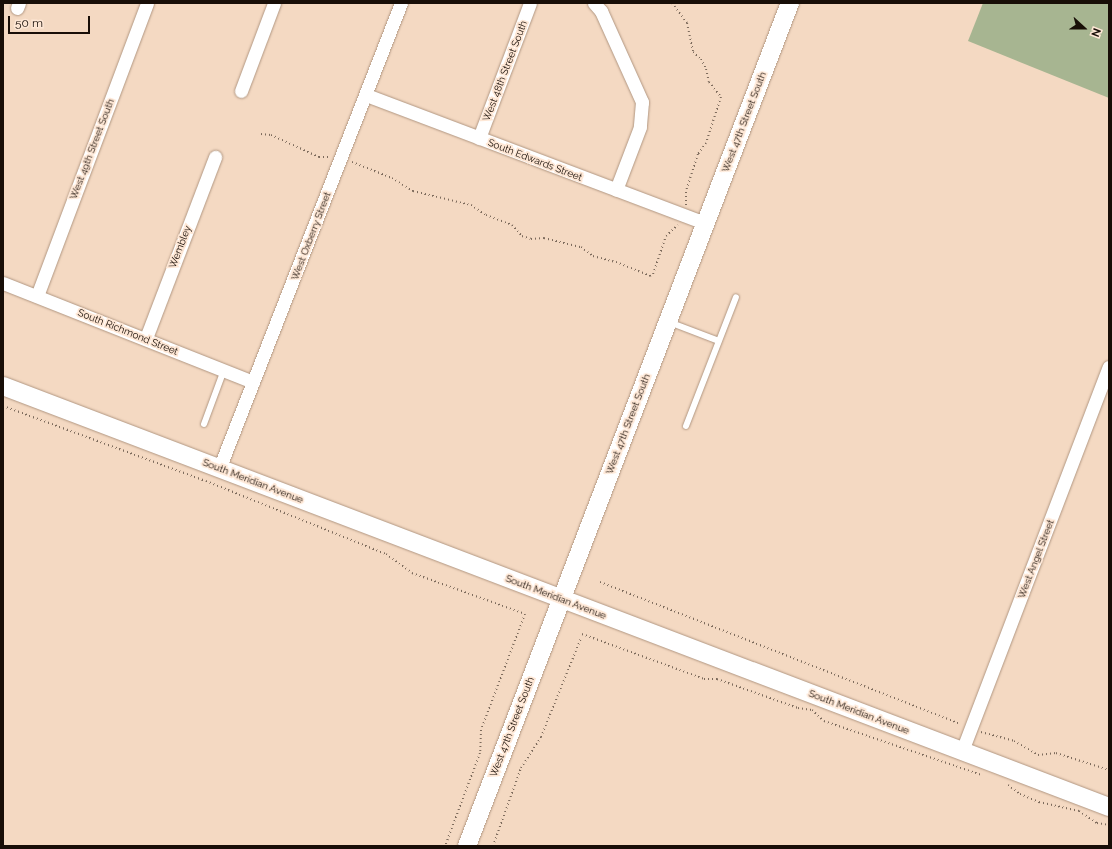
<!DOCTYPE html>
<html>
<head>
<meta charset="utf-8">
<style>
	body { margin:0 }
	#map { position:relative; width:1112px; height:849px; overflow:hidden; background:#f4d9c2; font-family:Raleway,sans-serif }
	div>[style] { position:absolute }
	.green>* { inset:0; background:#a7b591 }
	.path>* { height:2px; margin-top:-1px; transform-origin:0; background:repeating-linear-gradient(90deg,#7d6b5c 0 1px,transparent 0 4px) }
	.roads { filter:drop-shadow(0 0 1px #b19782) drop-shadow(0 0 1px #b19782) }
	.lane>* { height:6px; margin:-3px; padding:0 3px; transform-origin:3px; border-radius:3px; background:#fff }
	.street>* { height:13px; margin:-6.5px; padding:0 6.5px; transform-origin:6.5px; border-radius:6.5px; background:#fff }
	.secondary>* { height:18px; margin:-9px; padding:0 9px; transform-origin:9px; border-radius:9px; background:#fff }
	span { translate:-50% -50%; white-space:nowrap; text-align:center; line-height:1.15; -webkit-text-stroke:3.5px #fee7d5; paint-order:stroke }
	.street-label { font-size:10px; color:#180e07 }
	.frame { position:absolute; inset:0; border:4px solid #180e07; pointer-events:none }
	.north { position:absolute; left:1064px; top:8px; width:40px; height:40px; -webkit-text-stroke:3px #fee7d5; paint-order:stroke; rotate:111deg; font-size:11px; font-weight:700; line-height:16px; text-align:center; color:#180e07 }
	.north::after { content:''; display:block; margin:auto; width:14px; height:18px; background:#180e07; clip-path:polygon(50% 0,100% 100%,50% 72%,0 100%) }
	.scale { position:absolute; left:8px; top:16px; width:82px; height:18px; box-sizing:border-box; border:2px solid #180e07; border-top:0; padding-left:5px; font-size:12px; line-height:14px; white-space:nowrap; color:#180e07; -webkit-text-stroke:3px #fee7d5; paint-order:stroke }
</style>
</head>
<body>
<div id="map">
	<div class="green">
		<i style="clip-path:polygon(983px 3px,1109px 3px,1109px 98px,968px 41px)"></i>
	</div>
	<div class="path">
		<i style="left:672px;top:3px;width:25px;rotate:53deg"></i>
		<i style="left:687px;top:23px;width:30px;rotate:78deg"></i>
		<i style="left:693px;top:52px;width:11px;rotate:41deg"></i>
		<i style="left:701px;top:59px;width:11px;rotate:63deg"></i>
		<i style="left:706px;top:69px;width:13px;rotate:77deg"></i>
		<i style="left:709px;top:82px;width:19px;rotate:51deg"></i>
		<i style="left:721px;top:97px;width:48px;rotate:108.1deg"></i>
		<i style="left:706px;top:143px;width:14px;rotate:126deg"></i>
		<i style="left:698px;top:154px;width:40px;rotate:108deg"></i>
		<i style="left:686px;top:192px;width:13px;rotate:90deg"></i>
		<i style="left:261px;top:134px;width:10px;rotate:6deg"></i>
		<i style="left:271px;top:135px;width:53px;rotate:24.6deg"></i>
		<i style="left:319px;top:157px;width:9px"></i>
		<i style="left:352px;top:162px;width:43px;rotate:21.8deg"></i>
		<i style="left:392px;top:178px;width:25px;rotate:32deg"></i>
		<i style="left:413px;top:191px;width:60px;rotate:13.6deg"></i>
		<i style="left:471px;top:205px;width:18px;rotate:34deg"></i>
		<i style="left:486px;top:215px;width:28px;rotate:21deg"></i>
		<i style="left:512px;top:225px;width:15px;rotate:48deg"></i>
		<i style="left:522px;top:236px;width:9px;rotate:18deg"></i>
		<i style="left:531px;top:239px;width:13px;rotate:-4deg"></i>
		<i style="left:544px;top:238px;width:38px;rotate:14deg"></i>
		<i style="left:581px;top:247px;width:15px;rotate:37deg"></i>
		<i style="left:593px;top:256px;width:24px;rotate:15deg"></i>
		<i style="left:616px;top:262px;width:37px;rotate:22deg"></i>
		<i style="left:650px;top:276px;width:4px;rotate:-34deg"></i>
		<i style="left:653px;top:274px;width:40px;rotate:-71.1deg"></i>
		<i style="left:666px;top:236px;width:16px;rotate:-43deg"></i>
		<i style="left:3px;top:406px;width:216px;rotate:20.3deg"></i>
		<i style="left:206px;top:481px;width:194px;rotate:22.1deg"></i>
		<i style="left:386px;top:554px;width:32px;rotate:36deg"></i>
		<i style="left:412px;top:573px;width:120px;rotate:19.9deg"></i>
		<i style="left:525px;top:614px;width:124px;rotate:110.8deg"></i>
		<i style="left:481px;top:730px;width:23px;rotate:92deg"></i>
		<i style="left:480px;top:753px;width:99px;rotate:110.6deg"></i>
		<i style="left:600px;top:582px;width:387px;rotate:21.5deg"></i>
		<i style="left:582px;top:634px;width:130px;rotate:20.2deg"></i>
		<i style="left:704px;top:679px;width:13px"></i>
		<i style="left:717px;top:679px;width:86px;rotate:19.7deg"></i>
		<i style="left:798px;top:708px;width:14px;rotate:8deg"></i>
		<i style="left:812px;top:710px;width:16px;rotate:43deg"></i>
		<i style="left:824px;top:721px;width:167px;rotate:18.9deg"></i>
		<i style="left:981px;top:732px;width:34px;rotate:15deg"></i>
		<i style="left:1014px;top:741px;width:28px;rotate:30deg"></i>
		<i style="left:1038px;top:755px;width:18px;rotate:-6deg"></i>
		<i style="left:1056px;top:753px;width:56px;rotate:17.8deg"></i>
		<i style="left:1008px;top:785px;width:15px;rotate:37deg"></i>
		<i style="left:1020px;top:794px;width:21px;rotate:23deg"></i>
		<i style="left:1039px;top:802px;width:41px;rotate:12.7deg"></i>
		<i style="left:1079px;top:811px;width:22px;rotate:34deg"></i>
		<i style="left:1097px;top:823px;width:12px;rotate:9deg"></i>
		<i style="left:493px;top:846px;width:83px;rotate:-70.3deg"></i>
		<i style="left:521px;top:768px;width:37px;rotate:-57deg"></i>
		<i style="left:541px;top:737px;width:107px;rotate:-68deg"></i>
	</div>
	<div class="roads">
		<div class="lane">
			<i style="left:669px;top:322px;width:53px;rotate:20.8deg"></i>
			<i style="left:204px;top:424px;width:58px;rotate:-69.7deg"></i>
			<i style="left:686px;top:426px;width:138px;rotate:-68.8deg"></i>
		</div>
		<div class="street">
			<i style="left:594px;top:3px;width:11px;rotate:49deg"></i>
			<i style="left:601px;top:11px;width:100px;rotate:65.7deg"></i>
			<i style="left:642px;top:102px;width:25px;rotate:95deg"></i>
			<i style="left:640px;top:127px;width:67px;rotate:110.9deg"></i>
			<i style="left:17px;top:8px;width:5px;rotate:-68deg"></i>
			<i style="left:241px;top:91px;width:94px;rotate:-69.4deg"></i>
			<i style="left:366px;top:95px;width:361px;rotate:20.7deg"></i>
			<i style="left:479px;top:138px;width:144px;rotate:-69.3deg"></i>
			<i style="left:3px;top:283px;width:269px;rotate:21.6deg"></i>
			<i style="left:37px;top:296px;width:313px;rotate:-69.4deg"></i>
			<i style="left:146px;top:338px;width:194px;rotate:-69.1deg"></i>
			<i style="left:219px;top:469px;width:500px;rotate:-68.67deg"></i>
			<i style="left:962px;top:751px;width:411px;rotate:-69.1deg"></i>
		</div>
		<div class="secondary">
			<i style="left:3px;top:386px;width:1183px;rotate:20.84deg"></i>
			<i style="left:467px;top:846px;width:903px;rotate:-69.04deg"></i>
		</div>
	</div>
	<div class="street-label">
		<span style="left:505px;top:71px;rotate:-69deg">West 48th Street South</span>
		<span style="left:744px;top:122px;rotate:-69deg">West 47th Street South</span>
		<span style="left:92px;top:149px;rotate:-69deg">West 49th Street South</span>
		<span style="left:535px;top:160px;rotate:21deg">South Edwards Street</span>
		<span style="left:311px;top:236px;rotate:-69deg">West Oxberry Street</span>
		<span style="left:180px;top:247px;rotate:-69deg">Wembley</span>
		<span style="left:128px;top:332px;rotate:22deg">South Richmond Street</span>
		<span style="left:628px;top:424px;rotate:-69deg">West 47th Street South</span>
		<span style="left:253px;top:481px;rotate:21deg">South Meridian Avenue</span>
		<span style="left:1036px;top:559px;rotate:-69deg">West Angel Street</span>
		<span style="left:556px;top:597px;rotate:21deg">South Meridian Avenue</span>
		<span style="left:859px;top:712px;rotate:21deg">South Meridian Avenue</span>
		<span style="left:512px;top:727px;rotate:-69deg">West 47th Street South</span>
	</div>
	<div class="frame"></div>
	<div class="north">N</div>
	<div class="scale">50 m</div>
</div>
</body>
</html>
